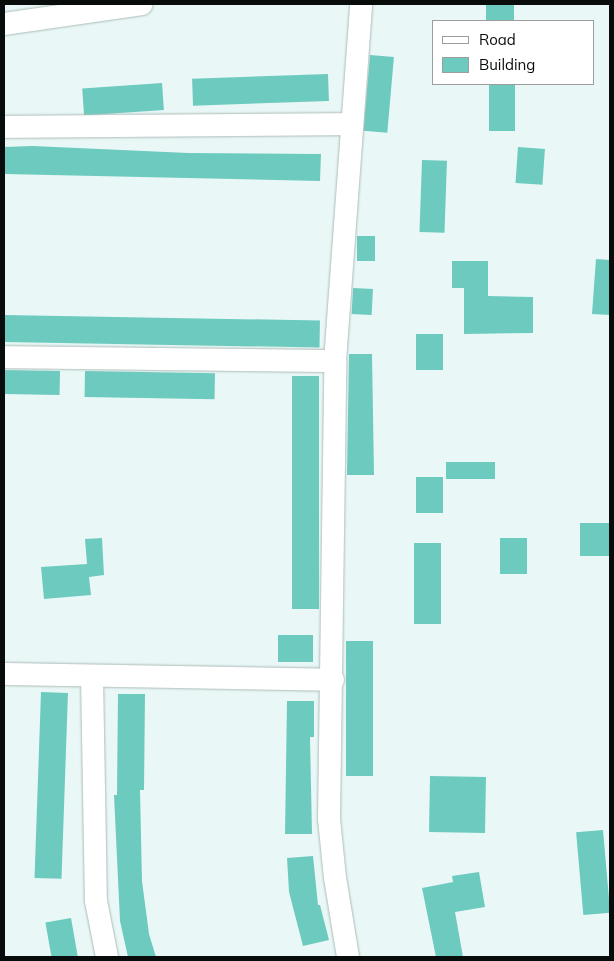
<!DOCTYPE html>
<html>
<head>
<meta charset="utf-8">
<style>
	body { margin:0 }
	#map { position:relative; width:614px; height:961px; overflow:hidden; background:#e9f8f6; font-family:Mulish,sans-serif }
	div>[style] { position:absolute }
	.building>* { inset:0; background:#6dcabf; transform-origin:0 0 }
	.roads { filter:drop-shadow(0 0 1px #adbcb9) drop-shadow(0 0 1px #adbcb9) }
	.minor>* { height:22px; margin:-11px; padding:0 11px; transform-origin:11px; border-radius:11px; background:#fff }
	span { translate:-50% -50%; white-space:nowrap; text-align:center; line-height:1.15; -webkit-text-stroke:4px #fff; paint-order:stroke }
	.frame { position:absolute; inset:0; border:5px solid #080d0c; pointer-events:none }
	.legend { position:absolute; left:432px; top:20px; width:162px; height:65px; box-sizing:border-box; background:#fff; border:1px solid #9c9e9e; margin:0; padding:6px 9px; list-style:none; font-size:15px; color:#080d0c }
	.legend li { display:flex; align-items:center; gap:10px; height:25px }
	.legend b { width:25px; border:1px solid #9c9e9e }
</style>
</head>
<body>
<div id="map">
	<div class="building">
		<i style="left:486px;top:4px;width:28px;height:17px"></i>
		<i style="left:370px;top:55px;width:24px;height:76px;rotate:5deg"></i>
		<i style="left:328px;top:74px;width:27px;height:136px;rotate:88deg"></i>
		<i style="left:162px;top:83px;width:27px;height:80px;rotate:86deg"></i>
		<i style="left:489px;top:84px;width:26px;height:47px"></i>
		<i style="clip-path:polygon(33px 146px,188px 153px,321px 154px,320px 181px,4px 174px,4px 147px)"></i>
		<i style="left:518px;top:147px;width:27px;height:36px;rotate:4deg"></i>
		<i style="left:422px;top:160px;width:25px;height:72px;rotate:2deg"></i>
		<i style="left:357px;top:236px;width:18px;height:25px"></i>
		<i style="clip-path:polygon(596px 259px,610px 260px,610px 315px,592px 314px)"></i>
		<i style="clip-path:polygon(452px 261px,488px 261px,488px 296px,533px 297px,533px 333px,464px 334px,464px 288px,452px 288px)"></i>
		<i style="left:353px;top:288px;width:20px;height:26px;rotate:3deg"></i>
		<i style="left:4px;top:315px;width:316px;height:27px;rotate:1deg"></i>
		<i style="left:416px;top:334px;width:27px;height:36px"></i>
		<i style="clip-path:polygon(349px 354px,372px 354px,374px 475px,347px 475px)"></i>
		<i style="left:4px;top:370px;width:56px;height:24px;rotate:1deg"></i>
		<i style="left:85px;top:371px;width:130px;height:26px;rotate:1deg"></i>
		<i style="left:292px;top:376px;width:27px;height:233px"></i>
		<i style="left:446px;top:462px;width:49px;height:17px"></i>
		<i style="left:416px;top:477px;width:27px;height:36px"></i>
		<i style="left:580px;top:523px;width:30px;height:33px"></i>
		<i style="clip-path:polygon(102px 538px,104px 575px,89px 577px,91px 595px,44px 599px,41px 567px,87px 564px,85px 539px)"></i>
		<i style="left:500px;top:538px;width:27px;height:36px"></i>
		<i style="left:414px;top:543px;width:27px;height:81px"></i>
		<i style="left:278px;top:635px;width:35px;height:27px"></i>
		<i style="left:346px;top:641px;width:27px;height:135px"></i>
		<i style="left:41px;top:692px;width:27px;height:186px;rotate:2deg"></i>
		<i style="clip-path:polygon(118px 694px,145px 694px,144px 790px,140px 790px,142px 881px,149px 934px,156px 957px,128px 957px,120px 921px,114px 795px,117px 795px)"></i>
		<i style="clip-path:polygon(287px 701px,314px 701px,314px 737px,310px 737px,312px 834px,285px 834px)"></i>
		<i style="left:430px;top:776px;width:56px;height:56px;rotate:1deg"></i>
		<i style="left:603px;top:830px;width:83px;height:27px;rotate:85deg"></i>
		<i style="clip-path:polygon(313px 856px,318px 905px,320px 905px,329px 940px,303px 946px,289px 892px,287px 858px)"></i>
		<i style="clip-path:polygon(479px 872px,485px 907px,455px 912px,463px 957px,436px 957px,422px 888px,453px 882px,452px 876px)"></i>
		<i style="left:71px;top:918px;width:40px;height:26px;rotate:80deg"></i>
	</div>
	<div class="roads">
		<div class="minor">
			<i style="left:4px;top:24px;width:139px;rotate:-8.2deg"></i>
			<i style="left:4px;top:127px;width:346px;rotate:-0.5deg"></i>
			<i style="left:4px;top:357px;width:331px;rotate:0.7deg"></i>
			<i style="left:4px;top:674px;width:329px;rotate:1deg"></i>
			<i style="left:92px;top:676px;width:225px;rotate:89deg"></i>
			<i style="left:96px;top:901px;width:57px;rotate:78.9deg"></i>
			<i style="left:348px;top:957px;width:80px;rotate:-99.3deg"></i>
			<i style="left:335px;top:878px;width:59px;rotate:-95.8deg"></i>
			<i style="left:329px;top:819px;width:458px;rotate:-89.2deg"></i>
			<i style="left:335px;top:361px;width:358px;rotate:-85.8deg"></i>
		</div>
	</div>
	<div class="frame"></div>
	<ul class="legend">
	<li><b style="height:6px;background:#fff"></b>Road</li>
	<li><b style="height:14px;background:#6dcabf"></b>Building</li>
	</ul>
</div>
</body>
</html>
